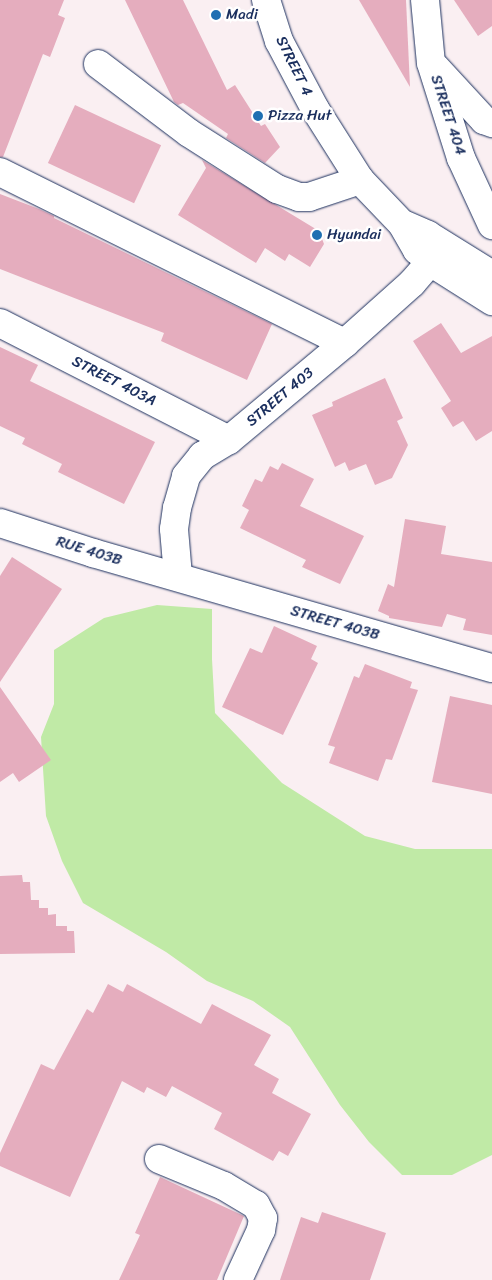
<!DOCTYPE html>
<html>
<head>
<meta charset="utf-8">
<style>
	body { margin:0 }
	#map { position:relative; width:492px; height:1280px; overflow:hidden; background:#faeff2; font-family:Sriracha,sans-serif }
	div>[style] { position:absolute }
	.green>* { inset:0; background:#c0eaa6 }
	.building>* { inset:0; background:#e5adbe; transform-origin:0 0 }
	.roads { filter:drop-shadow(0 0 1px #1b2f5e) drop-shadow(0 0 1px #1b2f5e) }
	.minor>* { height:28px; margin:-14px; padding:0 14px; transform-origin:14px; border-radius:14px; background:#fff }
	.major>* { height:28px; margin:-14px; padding:0 14px; transform-origin:14px; border-radius:14px; background:#fff }
	.dots>* { width:14px; height:14px; translate:-50% -50%; box-sizing:border-box; border:2px solid #fff; border-radius:50% }
	span { translate:-50% -50%; white-space:nowrap; text-align:center; line-height:1.15; -webkit-text-stroke:5px #fff; paint-order:stroke }
	.poi-label { font-size:15px; color:#1b2f5e }
	.left { translate:0 -50%; text-align:left }
	.street-label { font-size:15px; color:#1b2f5e }
</style>
</head>
<body>
<div id="map">
	<div class="green">
		<i style="clip-path:polygon(157px 605px,212px 609px,212px 659px,215px 713px,282px 783px,365px 836px,415px 849px,492px 849px,492px 1155px,452px 1175px,402px 1175px,369px 1142px,340px 1105px,290px 1027px,253px 1001px,207px 981px,166px 952px,83px 903px,62px 861px,46px 816px,41px 737px,54px 704px,54px 650px,104px 618px)"></i>
	</div>
	<div class="building">
		<i style="clip-path:polygon(0 0,64px 0,58px 15px,65px 18px,50px 57px,43px 54px,3px 157px,0 157px)"></i>
		<i style="clip-path:polygon(125px 0,183px 0,227px 90px,235px 85px,261px 126px,265px 124px,280px 147px,265px 163px,226px 138px,228px 134px,183px 103px,178px 105px,174px 102px)"></i>
		<i style="clip-path:polygon(359px 0,406px 0,410px 87px)"></i>
		<i style="clip-path:polygon(454px 0,492px 0,492px 26px,478px 36px)"></i>
		<i style="left:75px;top:105px;width:95px;height:64px;rotate:25deg"></i>
		<i style="clip-path:polygon(202px 160px,319px 231px,324px 244px,310px 267px,289px 254px,285px 261px,265px 248px,256px 263px,178px 215px,206px 168px)"></i>
		<i style="clip-path:polygon(0 194px,39px 209px,54px 216px,54px 218px,272px 324px,247px 380px,161px 341px,164px 333px,0 269px)"></i>
		<i style="clip-path:polygon(441px 323px,461px 353px,492px 336px,492px 431px,476px 441px,463px 421px,453px 427px,441px 408px,451px 401px,413px 341px)"></i>
		<i style="clip-path:polygon(0 347px,38px 365px,30px 381px,155px 442px,124px 504px,58px 472px,62px 464px,22px 444px,25px 438px,0 426px)"></i>
		<i style="clip-path:polygon(385px 378px,403px 418px,397px 421px,408px 445px,392px 478px,375px 485px,366px 464px,349px 471px,345px 462px,335px 467px,312px 415px,333px 406px,332px 402px)"></i>
		<i style="clip-path:polygon(282px 463px,314px 479px,300px 506px,364px 536px,340px 584px,302px 567px,306px 560px,240px 528px,249px 510px,242px 506px,255px 479px,262px 482px,270px 466px,278px 470px)"></i>
		<i style="clip-path:polygon(405px 519px,446px 526px,441px 554px,492px 562px,492px 635px,463px 630px,466px 619px,447px 614px,442px 627px,389px 618px,389px 616px,378px 611px,388px 584px,394px 587px)"></i>
		<i style="clip-path:polygon(12px 557px,62px 589px,0 682px,0 576px)"></i>
		<i style="clip-path:polygon(274px 626px,317px 646px,311px 659px,318px 663px,283px 735px,222px 707px,250px 648px,262px 653px)"></i>
		<i style="clip-path:polygon(365px 664px,412px 682px,410px 688px,418px 690px,392px 760px,386px 759px,378px 781px,329px 763px,335px 747px,328px 745px,354px 676px,359px 678px)"></i>
		<i style="clip-path:polygon(0 687px,51px 760px,19px 782px,13px 773px,0 782px)"></i>
		<i style="clip-path:polygon(450px 696px,492px 705px,492px 794px,432px 782px)"></i>
		<i style="clip-path:polygon(22px 875px,23px 882px,30px 882px,31px 900px,39px 900px,39px 908px,48px 908px,48px 915px,56px 914px,56px 926px,67px 926px,67px 931px,74px 931px,75px 953px,0 954px,0 876px)"></i>
		<i style="clip-path:polygon(108px 984px,123px 992px,127px 984px,201px 1024px,212px 1004px,271px 1035px,254px 1065px,279px 1079px,272px 1093px,311px 1114px,288px 1156px,279px 1151px,273px 1161px,214px 1129px,222px 1113px,172px 1086px,166px 1097px,147px 1087px,144px 1093px,122px 1081px,70px 1197px,0 1166px,0 1153px,41px 1064px,54px 1070px,87px 1009px,93px 1013px)"></i>
		<i style="clip-path:polygon(160px 1177px,244px 1216px,217px 1280px,119px 1280px,140px 1235px,135px 1233px)"></i>
		<i style="clip-path:polygon(322px 1212px,386px 1233px,370px 1280px,280px 1280px,301px 1217px,318px 1223px)"></i>
	</div>
	<div class="roads">
		<div class="minor">
			<i style="left:425px;top:0;width:63px;rotate:84.6deg"></i>
			<i style="left:431px;top:63px;width:100px;rotate:72.5deg"></i>
			<i style="left:461px;top:158px;width:74px;rotate:65.2deg"></i>
			<i style="left:98px;top:64px;width:114px;rotate:37.2deg"></i>
			<i style="left:189px;top:133px;width:104px;rotate:32.5deg"></i>
			<i style="left:277px;top:189px;width:23px;rotate:20deg"></i>
			<i style="left:299px;top:197px;width:10px"></i>
			<i style="left:309px;top:197px;width:54px;rotate:-18.4deg"></i>
			<i style="left:436px;top:68px;width:71px;rotate:47.3deg"></i>
			<i style="left:484px;top:120px;width:9px;rotate:21deg"></i>
			<i style="left:0;top:172px;width:385px;rotate:26.4deg"></i>
			<i style="left:0;top:323px;width:257px;rotate:27.1deg"></i>
			<i style="left:0;top:523px;width:98px;rotate:17.9deg"></i>
			<i style="left:93px;top:553px;width:415px;rotate:16.1deg"></i>
			<i style="left:178px;top:576px;width:47px;rotate:-94.9deg"></i>
			<i style="left:174px;top:529px;width:21px;rotate:-82deg"></i>
			<i style="left:177px;top:508px;width:33px;rotate:-74deg"></i>
			<i style="left:186px;top:476px;width:26px;rotate:-51deg"></i>
			<i style="left:202px;top:456px;width:31px;rotate:-31deg"></i>
			<i style="left:229px;top:440px;width:151px;rotate:-39.9deg"></i>
			<i style="left:345px;top:343px;width:90px;rotate:-41.8deg"></i>
			<i style="left:412px;top:283px;width:29px;rotate:-49deg"></i>
			<i style="left:431px;top:261px;width:22px;rotate:-30deg"></i>
			<i style="left:159px;top:1159px;width:70px;rotate:22.6deg"></i>
			<i style="left:224px;top:1186px;width:37px;rotate:31deg"></i>
			<i style="left:256px;top:1205px;width:15px;rotate:62deg"></i>
			<i style="left:263px;top:1218px;width:12px;rotate:99deg"></i>
			<i style="left:261px;top:1230px;width:55px;rotate:114.7deg"></i>
		</div>
		<div class="major">
			<i style="left:266px;top:0;width:43px;rotate:72.4deg"></i>
			<i style="left:279px;top:41px;width:77px;rotate:62.1deg"></i>
			<i style="left:315px;top:109px;width:84px;rotate:57.6deg"></i>
			<i style="left:360px;top:180px;width:61px;rotate:46.3deg"></i>
			<i style="left:402px;top:224px;width:30px;rotate:60deg"></i>
			<i style="left:417px;top:250px;width:27px;rotate:39deg"></i>
			<i style="left:438px;top:267px;width:64px;rotate:32.2deg"></i>
			<i style="left:405px;top:225px;width:25px;rotate:23deg"></i>
			<i style="left:428px;top:235px;width:75px;rotate:32deg"></i>
		</div>
	</div>
	<div class="dots">
		<i style="left:216px;top:15px;background:#1f6fb2"></i>
		<i style="left:258px;top:116px;background:#1f6fb2"></i>
		<i style="left:317px;top:235px;background:#1f6fb2"></i>
	</div>
	<div class="poi-label">
		<span class="left" style="left:226px;top:15px">Madi</span>
		<span class="left" style="left:268px;top:116px">Pizza Hut</span>
		<span class="left" style="left:327px;top:235px">Hyundai</span>
	</div>
	<div class="street-label">
		<span style="left:294px;top:66px;rotate:64deg">STREET 4</span>
		<span style="left:448px;top:115px;rotate:72deg">STREET 404</span>
		<span style="left:114px;top:381px;rotate:27deg">STREET 403A</span>
		<span style="left:280px;top:397px;rotate:-40deg">STREET 403</span>
		<span style="left:89px;top:551px;rotate:17deg">RUE 403B</span>
		<span style="left:335px;top:623px;rotate:16deg">STREET 403B</span>
	</div>
</div>
</body>
</html>
